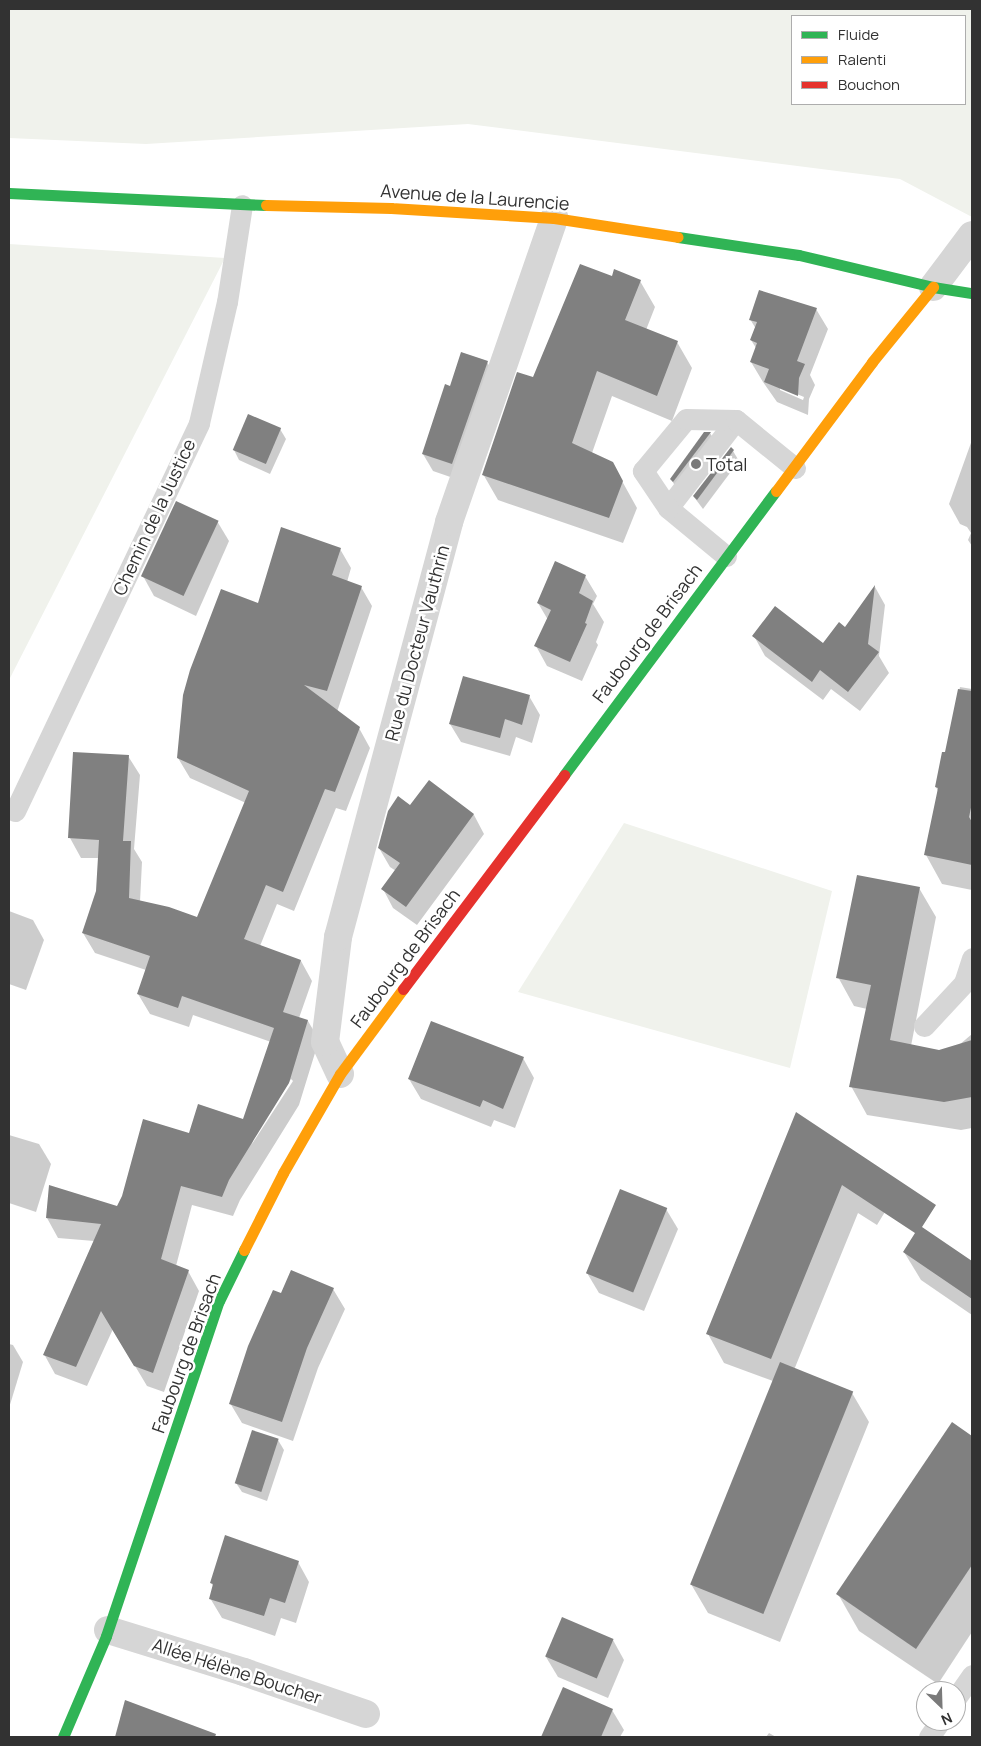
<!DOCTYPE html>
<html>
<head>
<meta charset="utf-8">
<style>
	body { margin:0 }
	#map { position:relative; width:981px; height:1746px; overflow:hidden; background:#fff; font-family:Manrope,sans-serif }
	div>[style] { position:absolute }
	.green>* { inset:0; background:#f0f2ec }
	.shadow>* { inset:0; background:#0003 }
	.building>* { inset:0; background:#808080; transform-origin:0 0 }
	.lane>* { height:21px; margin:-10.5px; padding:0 10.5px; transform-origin:10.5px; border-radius:10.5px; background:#d6d6d6 }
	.street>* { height:28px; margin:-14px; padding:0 14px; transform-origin:14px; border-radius:14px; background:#d6d6d6 }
	.fast>* { height:11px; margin:-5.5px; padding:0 5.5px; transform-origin:5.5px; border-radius:5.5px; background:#30b455 }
	.slow>* { height:11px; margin:-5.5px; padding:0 5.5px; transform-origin:5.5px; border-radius:5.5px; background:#ff9f0a }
	.jam>* { height:11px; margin:-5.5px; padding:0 5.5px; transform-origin:5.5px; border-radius:5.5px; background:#e5322d }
	.dots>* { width:14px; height:14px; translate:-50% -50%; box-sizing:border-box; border:2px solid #fff; border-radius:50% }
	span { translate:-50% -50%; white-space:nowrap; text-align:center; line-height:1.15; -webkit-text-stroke:5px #fff; paint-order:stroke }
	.street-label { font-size:18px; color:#323232 }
	.poi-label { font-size:18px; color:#323232 }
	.left { translate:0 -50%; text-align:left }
	.frame { position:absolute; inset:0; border:10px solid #323232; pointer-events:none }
	.legend { position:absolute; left:791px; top:15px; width:175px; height:90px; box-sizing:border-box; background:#fff; border:1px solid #adadad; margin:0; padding:6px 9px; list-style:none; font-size:15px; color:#323232 }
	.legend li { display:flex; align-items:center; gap:10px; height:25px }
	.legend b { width:25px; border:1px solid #adadad }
	.north { position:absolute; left:916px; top:1681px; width:50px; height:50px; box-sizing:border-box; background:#fff; border:1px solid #adadad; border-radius:50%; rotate:156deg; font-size:14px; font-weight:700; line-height:20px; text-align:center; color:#323232 }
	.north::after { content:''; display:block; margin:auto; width:18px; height:22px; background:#7a7a7a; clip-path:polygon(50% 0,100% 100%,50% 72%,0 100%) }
</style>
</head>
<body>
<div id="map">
	<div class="green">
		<i style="clip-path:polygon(evenodd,9px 9px,972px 9px,972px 217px,900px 179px,468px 124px,146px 144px,9px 138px,9px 9px,792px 16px,965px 16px,965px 104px,792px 104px,792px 16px)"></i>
		<i style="clip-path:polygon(9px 244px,225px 258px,9px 680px)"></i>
		<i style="clip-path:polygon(624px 823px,832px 891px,790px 1068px,518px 992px)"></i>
	</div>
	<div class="shadow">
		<i style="clip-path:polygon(612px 278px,640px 281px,655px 307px,646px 330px,677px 342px,692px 368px,672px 421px,612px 396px,592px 453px,612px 463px,637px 508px,623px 543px,498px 500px,483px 474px,534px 379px)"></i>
		<i style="clip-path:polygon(evenodd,816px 309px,828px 329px,810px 375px,815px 385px,809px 399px,808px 415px,777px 402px,763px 382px,751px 362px,756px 348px,751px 340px,756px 329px,750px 319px,816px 309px,780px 387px,804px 397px,803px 400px,780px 390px,780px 387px)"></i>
		<i style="clip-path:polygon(487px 362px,497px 380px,462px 481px,433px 471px,423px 454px,451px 388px)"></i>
		<i style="clip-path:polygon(280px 429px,286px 439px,270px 474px,239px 460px,234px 450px)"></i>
		<i style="clip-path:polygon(705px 433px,710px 433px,716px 443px,677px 489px,671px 479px)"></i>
		<i style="clip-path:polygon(972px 440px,972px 546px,968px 540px,971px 533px,967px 527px,960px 524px,949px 504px)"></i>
		<i style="clip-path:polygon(733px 451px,739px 461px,703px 509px,694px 497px)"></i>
		<i style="clip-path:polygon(217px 521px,229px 541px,196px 616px,154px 596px,143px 576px)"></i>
		<i style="clip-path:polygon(evenodd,340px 549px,351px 568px,347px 582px,361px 587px,372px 606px,337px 712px,359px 728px,370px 748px,346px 811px,336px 808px,294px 911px,277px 904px,260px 946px,301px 961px,312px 981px,299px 1018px,308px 1021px,319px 1040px,299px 1105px,240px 1200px,233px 1216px,192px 1205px,176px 1266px,188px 1271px,199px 1291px,164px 1392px,147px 1386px,113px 1329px,87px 1386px,55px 1374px,44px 1354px,94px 1241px,58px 1238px,47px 1218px,118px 1207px,190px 1135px,244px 1120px,271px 1042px,193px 1015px,189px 1027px,150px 1014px,138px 994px,146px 970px,95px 953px,83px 933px,97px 891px,99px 858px,81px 858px,70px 838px,128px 756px,140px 775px,134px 849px,142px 862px,140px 902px,198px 919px,246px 803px,190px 778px,178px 758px,258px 604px,340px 549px,291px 1079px,293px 1081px,252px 1144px,254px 1138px,291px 1079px)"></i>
		<i style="clip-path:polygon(585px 576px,597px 596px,593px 604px,604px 622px,596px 642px,598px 645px,582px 681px,547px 666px,536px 646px,548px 620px,538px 603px)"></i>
		<i style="clip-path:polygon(875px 587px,885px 605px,879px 656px,889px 673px,860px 711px,831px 689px,823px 700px,765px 656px,754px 636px,823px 644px,845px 628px)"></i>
		<i style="clip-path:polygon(960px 687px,972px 689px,972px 890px,942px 884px,926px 855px,938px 791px,936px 787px,946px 753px)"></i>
		<i style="clip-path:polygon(529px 696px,540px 715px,532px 743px,516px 737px,510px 756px,461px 742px,450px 724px)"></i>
		<i style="clip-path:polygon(429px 782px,474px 815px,484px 834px,417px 925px,393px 908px,383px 889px,396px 871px,390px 867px,379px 848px)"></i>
		<i style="clip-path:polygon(919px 888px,936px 917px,911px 1046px,939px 1051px,959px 1045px,972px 1034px,972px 1128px,961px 1130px,867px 1115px,851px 1086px,867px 1009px,854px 1006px,838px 977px)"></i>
		<i style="clip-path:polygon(9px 911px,33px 920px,44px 940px,26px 990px,9px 984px)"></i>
		<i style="clip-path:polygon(523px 1058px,534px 1078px,515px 1128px,494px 1120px,491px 1127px,421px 1099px,409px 1079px)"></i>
		<i style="clip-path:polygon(797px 1114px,894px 1197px,877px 1225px,858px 1213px,794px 1370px,852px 1393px,869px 1422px,780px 1642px,708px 1613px,691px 1584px,773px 1381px,724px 1363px,708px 1334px)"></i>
		<i style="clip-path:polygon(9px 1135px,39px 1144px,51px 1164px,36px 1212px,9px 1203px)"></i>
		<i style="clip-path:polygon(666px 1209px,678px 1229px,644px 1311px,599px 1293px,587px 1273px)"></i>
		<i style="clip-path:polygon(928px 1233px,972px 1262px,972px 1315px,921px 1280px,904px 1252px)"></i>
		<i style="clip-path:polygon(333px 1289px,345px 1309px,318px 1368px,293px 1441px,242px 1423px,230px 1403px,282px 1295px)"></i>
		<i style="clip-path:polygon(9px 1344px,13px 1345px,23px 1362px,9px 1408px)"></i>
		<i style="clip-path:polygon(952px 1424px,972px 1437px,972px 1632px,938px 1684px,859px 1631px,838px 1594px)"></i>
		<i style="clip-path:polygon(278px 1440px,284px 1450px,267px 1501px,242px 1492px,236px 1483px)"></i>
		<i style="clip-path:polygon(298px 1562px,309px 1582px,296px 1623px,281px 1618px,275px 1636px,222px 1618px,210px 1598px,214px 1587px,211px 1583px)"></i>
		<i style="clip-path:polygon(613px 1640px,624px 1660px,608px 1698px,558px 1677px,546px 1657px)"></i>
		<i style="clip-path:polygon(126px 1702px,177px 1737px,116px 1737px)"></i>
		<i style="clip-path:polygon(612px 1710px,624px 1730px,620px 1737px,543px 1736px)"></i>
		<i style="clip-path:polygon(769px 1733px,776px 1737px,766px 1737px)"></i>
	</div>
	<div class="building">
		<i style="clip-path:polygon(580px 264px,612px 276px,614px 269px,641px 280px,625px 320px,678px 341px,657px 396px,597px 371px,572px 443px,613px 462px,623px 481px,609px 518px,482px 475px,517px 372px,533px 377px)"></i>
		<i style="clip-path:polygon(759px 290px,817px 308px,797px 361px,805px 364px,799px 378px,798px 396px,764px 382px,769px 369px,750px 362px,757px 343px,750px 340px,757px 322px,749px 320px)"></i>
		<i style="clip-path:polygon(461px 352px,488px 361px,452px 464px,422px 454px,445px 384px,450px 386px)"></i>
		<i style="left:248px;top:414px;width:36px;height:39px;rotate:23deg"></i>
		<i style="clip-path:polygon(704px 432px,711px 432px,673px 482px,670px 479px)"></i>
		<i style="clip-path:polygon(731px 447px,734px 450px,697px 500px,693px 496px)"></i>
		<i style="left:176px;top:501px;width:47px;height:83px;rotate:25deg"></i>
		<i style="clip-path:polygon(281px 527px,341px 548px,332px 575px,362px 586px,327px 691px,304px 685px,360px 727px,335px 792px,325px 789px,283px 892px,266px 885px,244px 939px,301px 960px,283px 1012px,308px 1020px,289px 1083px,229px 1180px,222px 1197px,181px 1186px,161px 1259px,189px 1270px,153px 1373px,134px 1366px,101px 1311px,76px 1367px,43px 1355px,101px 1224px,46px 1218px,49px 1185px,117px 1206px,122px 1196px,143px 1119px,189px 1133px,198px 1104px,243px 1119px,274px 1028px,182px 996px,178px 1008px,137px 994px,150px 956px,82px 933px,96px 891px,99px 840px,68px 838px,73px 752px,129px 755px,123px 841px,131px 841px,129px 898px,169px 907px,197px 917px,249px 791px,177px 758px,183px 695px,190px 670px,221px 589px,258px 603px)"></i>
		<i style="clip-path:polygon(555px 561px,586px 575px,579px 593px,593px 601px,585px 623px,587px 624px,570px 662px,534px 646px,551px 610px,537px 603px)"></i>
		<i style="clip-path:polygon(875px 585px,868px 644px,879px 652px,848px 692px,820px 670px,812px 682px,752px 636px,775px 606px,823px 643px,839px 622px,845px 627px)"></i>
		<i style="clip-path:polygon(463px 676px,530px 695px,522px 725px,505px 719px,500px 738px,449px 724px)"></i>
		<i style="clip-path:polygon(958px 689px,972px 691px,972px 803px,969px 817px,972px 822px,972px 865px,924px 855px,938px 788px,935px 787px,942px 752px,945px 752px)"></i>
		<i style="clip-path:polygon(429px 780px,474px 814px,406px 907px,381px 889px,400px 863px,378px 848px,388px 811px,398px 796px,410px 805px)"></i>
		<i style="clip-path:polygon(857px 875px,920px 887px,890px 1040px,939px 1050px,972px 1040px,972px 1097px,944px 1102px,849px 1087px,871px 985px,836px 978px)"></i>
		<i style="clip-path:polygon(431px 1021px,524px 1057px,503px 1109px,483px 1100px,480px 1107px,408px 1079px)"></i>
		<i style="clip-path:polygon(796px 1112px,936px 1205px,922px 1227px,972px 1261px,972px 1299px,903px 1252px,915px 1233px,842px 1185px,771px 1359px,706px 1334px)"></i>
		<i style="left:620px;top:1189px;width:51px;height:91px;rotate:22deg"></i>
		<i style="clip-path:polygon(291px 1270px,334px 1288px,307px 1348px,282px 1422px,229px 1404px,248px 1346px,273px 1290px,281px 1293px)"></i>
		<i style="left:780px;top:1362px;width:79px;height:240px;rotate:22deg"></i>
		<i style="clip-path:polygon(952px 1422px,972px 1436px,972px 1565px,916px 1649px,836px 1594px)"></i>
		<i style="left:252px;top:1430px;width:28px;height:56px;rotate:18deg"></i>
		<i style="clip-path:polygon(225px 1535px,299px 1561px,285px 1603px,270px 1598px,264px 1616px,209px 1599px,213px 1584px,210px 1583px)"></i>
		<i style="left:562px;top:1617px;width:56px;height:43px;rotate:23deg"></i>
		<i style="clip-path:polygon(563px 1687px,613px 1709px,601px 1737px,541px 1737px)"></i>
		<i style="clip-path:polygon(125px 1700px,216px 1734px,215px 1737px,115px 1737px)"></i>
	</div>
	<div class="lane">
		<i style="left:668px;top:508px;width:111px;rotate:-52.3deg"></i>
		<i style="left:726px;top:556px;width:75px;rotate:-140.4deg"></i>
		<i style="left:668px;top:508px;width:45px;rotate:-124deg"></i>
		<i style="left:643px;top:471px;width:67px;rotate:-50.4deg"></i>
		<i style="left:686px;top:419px;width:50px;rotate:1.1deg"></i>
		<i style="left:736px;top:420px;width:76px;rotate:39.1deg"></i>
		<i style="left:15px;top:811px;width:429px;rotate:-64.6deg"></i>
		<i style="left:199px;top:423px;width:124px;rotate:-77deg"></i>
		<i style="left:227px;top:302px;width:98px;rotate:-81.2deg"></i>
		<i style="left:924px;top:1026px;width:59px;rotate:-47.1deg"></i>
		<i style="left:964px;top:983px;width:26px;rotate:-72deg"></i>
		<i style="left:956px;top:1698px;width:28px;rotate:-55deg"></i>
		<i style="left:929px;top:1737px;width:19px;rotate:-55deg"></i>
	</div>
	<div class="street">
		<i style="left:933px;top:287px;width:65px;rotate:-53.1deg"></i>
		<i style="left:340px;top:1074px;width:35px;rotate:-115deg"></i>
		<i style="left:325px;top:1042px;width:106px;rotate:-82.9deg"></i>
		<i style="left:338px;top:937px;width:430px;rotate:-75deg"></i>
		<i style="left:449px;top:522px;width:322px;rotate:-70.9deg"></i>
		<i style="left:108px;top:1630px;width:142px;rotate:17.2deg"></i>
		<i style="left:244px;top:1672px;width:129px;rotate:19deg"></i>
	</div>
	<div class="fast">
		<i style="left:9px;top:193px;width:257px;rotate:2.7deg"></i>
		<i style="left:678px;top:237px;width:122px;rotate:8.5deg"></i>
		<i style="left:799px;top:255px;width:138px;rotate:13.4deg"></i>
		<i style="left:933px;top:287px;width:39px;rotate:9deg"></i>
		<i style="left:564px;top:775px;width:354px;rotate:-53.3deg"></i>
		<i style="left:63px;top:1737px;width:110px;rotate:-66.9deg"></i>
		<i style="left:106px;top:1636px;width:354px;rotate:-71.4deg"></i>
		<i style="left:219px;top:1301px;width:57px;rotate:-63.9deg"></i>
	</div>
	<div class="slow">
		<i style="left:266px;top:205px;width:125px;rotate:1.4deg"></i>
		<i style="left:391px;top:208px;width:163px;rotate:3.5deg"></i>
		<i style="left:554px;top:218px;width:125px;rotate:8.7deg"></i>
		<i style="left:776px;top:491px;width:161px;rotate:-53.3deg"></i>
		<i style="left:872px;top:362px;width:97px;rotate:-50.9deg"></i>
		<i style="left:244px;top:1250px;width:86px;rotate:-63.1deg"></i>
		<i style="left:283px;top:1173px;width:114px;rotate:-60.1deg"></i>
		<i style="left:340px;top:1074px;width:106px;rotate:-53.5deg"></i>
	</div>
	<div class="jam">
		<i style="left:403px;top:989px;width:268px;rotate:-53deg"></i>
	</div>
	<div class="dots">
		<i style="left:696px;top:464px;background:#7a7a7a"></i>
	</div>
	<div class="street-label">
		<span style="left:475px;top:197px;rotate:4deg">Avenue de la Laurencie</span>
		<span style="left:154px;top:517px;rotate:-65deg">Chemin de la Justice</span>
		<span style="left:647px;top:633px;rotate:-53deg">Faubourg de Brisach</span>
		<span style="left:417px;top:643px;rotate:-75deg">Rue du Docteur Vauthrin</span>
		<span style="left:405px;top:958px;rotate:-53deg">Faubourg de Brisach</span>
		<span style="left:186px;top:1353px;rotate:-70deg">Faubourg de Brisach</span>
		<span style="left:237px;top:1671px;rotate:18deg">Allée Hélène Boucher</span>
	</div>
	<div class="poi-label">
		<span class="left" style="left:706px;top:464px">Total</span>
	</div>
	<div class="frame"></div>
	<ul class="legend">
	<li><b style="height:6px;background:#30b455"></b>Fluide</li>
	<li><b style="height:6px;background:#ff9f0a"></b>Ralenti</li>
	<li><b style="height:6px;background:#e5322d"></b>Bouchon</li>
	</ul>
	<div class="north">N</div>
</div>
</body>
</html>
